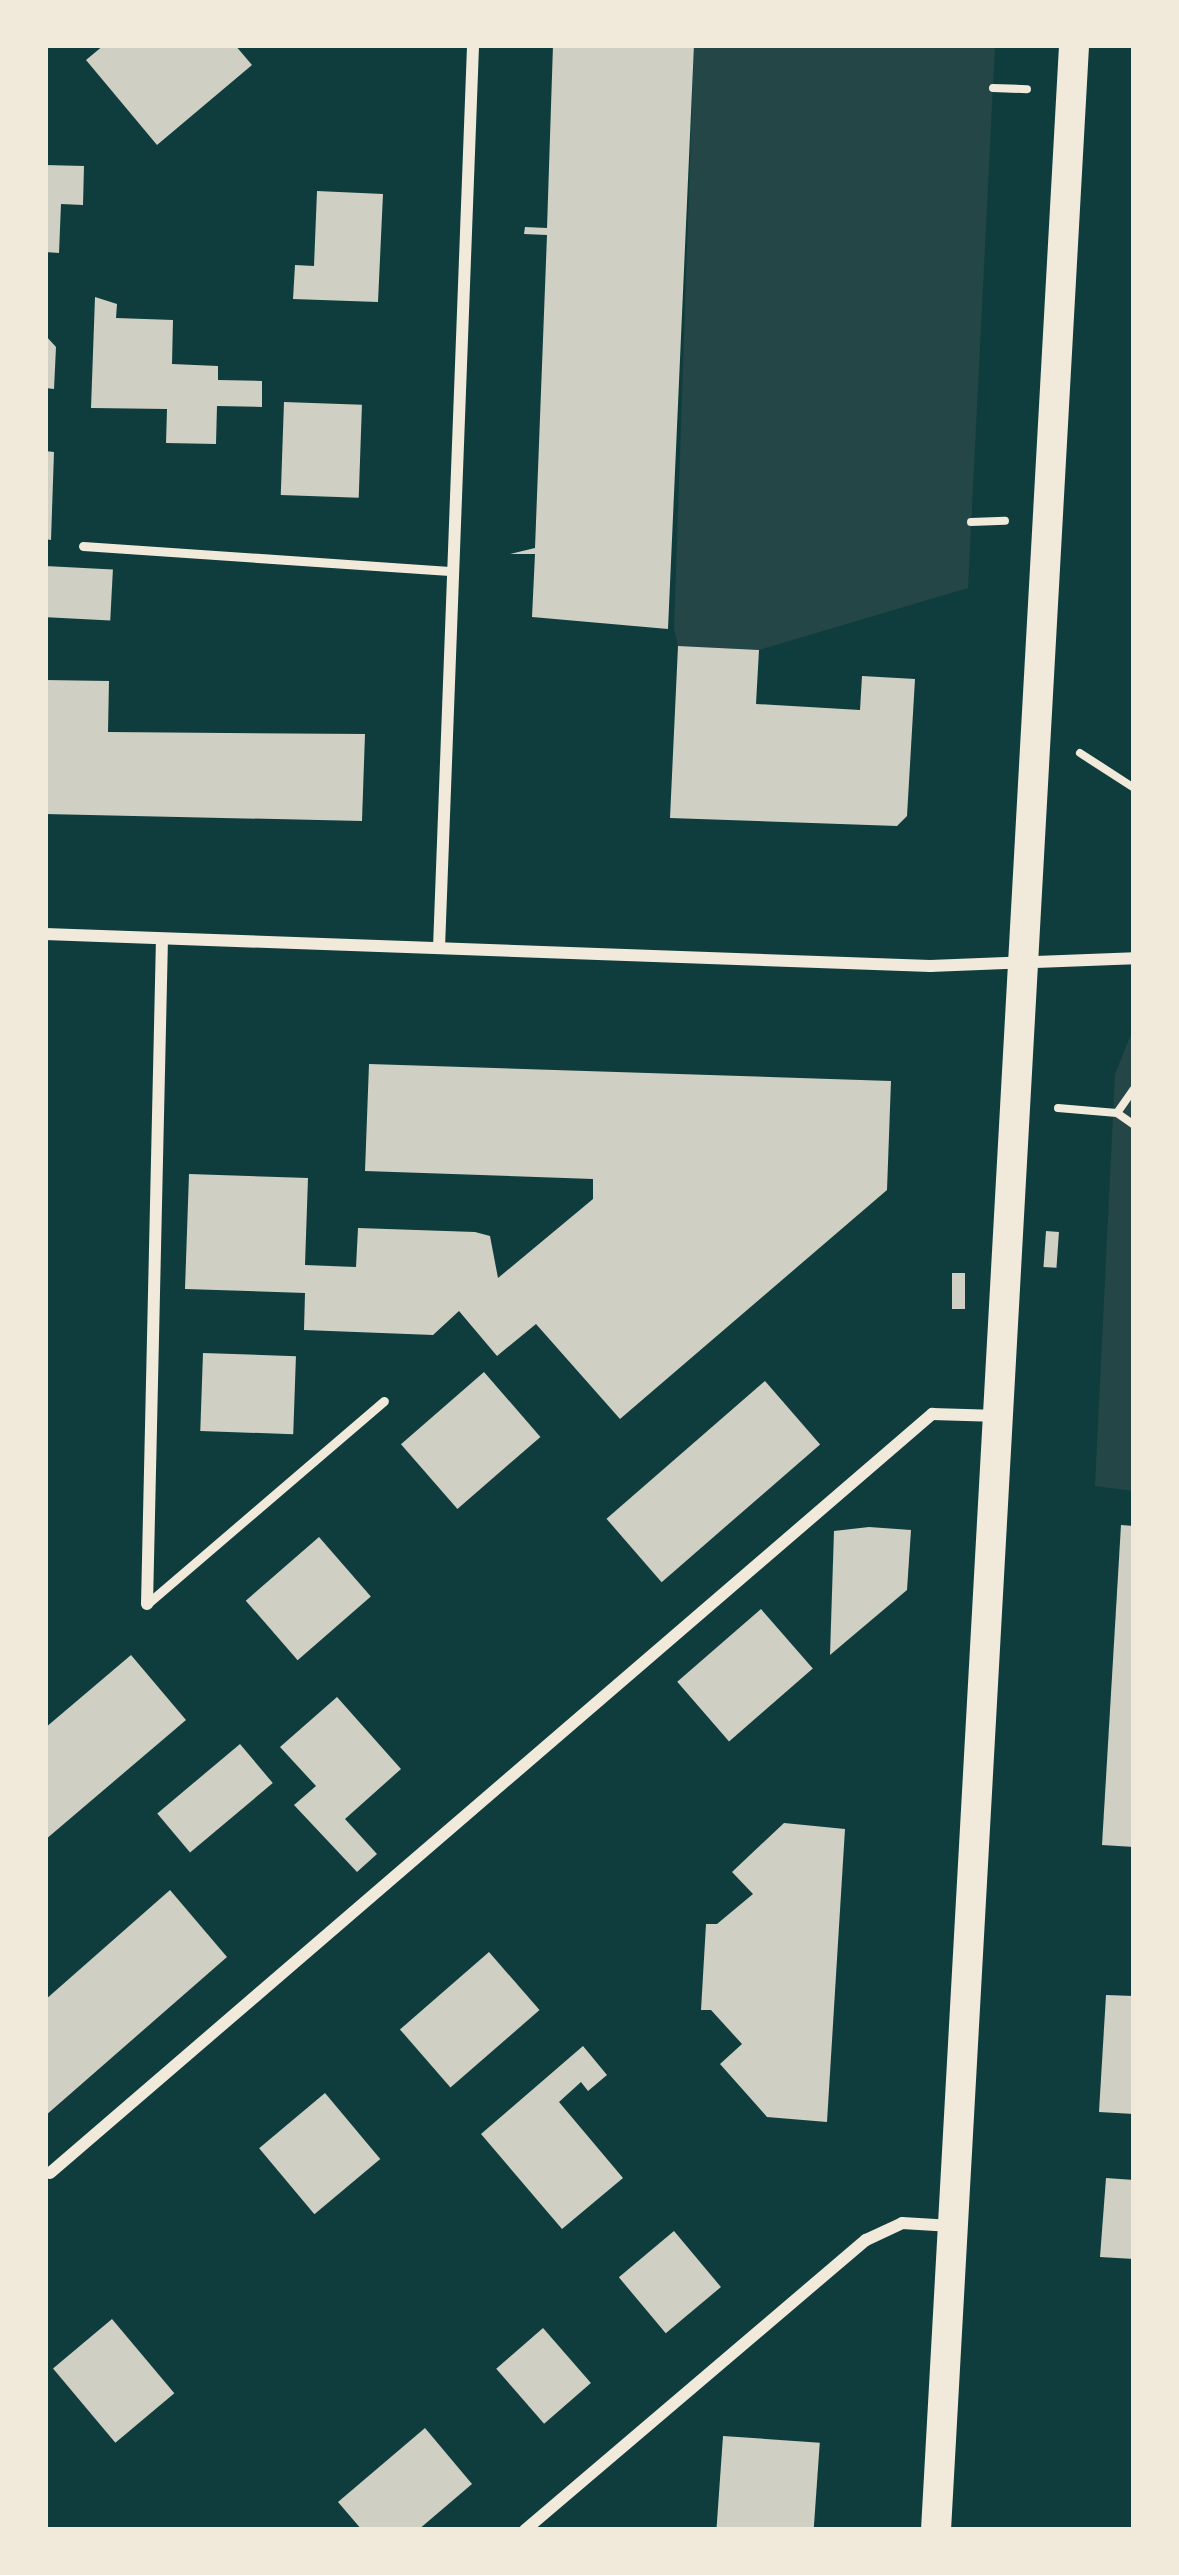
<!DOCTYPE html>
<html>
<head>
<meta charset="utf-8">
<style>
	body { margin:0 }
	#map { position:relative; width:1179px; height:2575px; overflow:hidden; background:#0f3d3e; font-family:Raleway,sans-serif }
	div>[style] { position:absolute }
	.green>* { inset:0; background:#244646 }
	.building>* { inset:0; background:#cfcfc3; transform-origin:0 0 }
	.path>* { height:8px; margin:-4px; padding:0 4px; transform-origin:4px; border-radius:4px; background:#f1e9da }
	.service>* { height:9px; margin:-4.5px; padding:0 4.5px; transform-origin:4.5px; border-radius:4.5px; background:#f1e9da }
	.minor>* { height:12px; margin:-6px; padding:0 6px; transform-origin:6px; border-radius:6px; background:#f1e9da }
	.primary>* { height:30px; margin:-15px; padding:0 15px; transform-origin:15px; border-radius:15px; background:#f1e9da }
	span { translate:-50% -50%; white-space:nowrap; text-align:center; line-height:1.15; -webkit-text-stroke:12px #f1e9da; paint-order:stroke }
	.frame { position:absolute; inset:0; border:48px solid #f1e9da; pointer-events:none }
</style>
</head>
<body>
<div id="map">
	<div class="green">
		<i style="clip-path:polygon(694px 45px,995px 45px,968px 588px,759px 650px,678px 646px,674px 629px)"></i>
		<i style="clip-path:polygon(1134px 1027px,1134px 1491px,1095px 1486px,1115px 1074px)"></i>
	</div>
	<div class="building">
		<i style="clip-path:polygon(104px 45px,235px 45px,252px 65px,157px 145px,86px 60px)"></i>
		<i style="clip-path:polygon(553px 45px,694px 45px,668px 629px,532px 617px,535px 554px,510px 554px,535px 548px,547px 235px,524px 234px,525px 227px,547px 228px)"></i>
		<i style="clip-path:polygon(45px 165px,84px 166px,83px 205px,61px 204px,59px 253px,45px 252px)"></i>
		<i style="clip-path:polygon(317px 191px,383px 194px,378px 302px,293px 299px,295px 265px,314px 266px)"></i>
		<i style="clip-path:polygon(95px 297px,117px 304px,116px 318px,173px 320px,172px 364px,218px 366px,218px 380px,262px 381px,262px 407px,217px 406px,216px 444px,166px 443px,167px 409px,91px 408px)"></i>
		<i style="clip-path:polygon(45px 335px,56px 347px,54px 389px,45px 388px)"></i>
		<i style="left:284px;top:402px;width:78px;height:93px;rotate:2deg"></i>
		<i style="clip-path:polygon(45px 451px,54px 452px,51px 540px,45px 539px)"></i>
		<i style="left:45px;top:566px;width:68px;height:51px;rotate:3deg"></i>
		<i style="clip-path:polygon(678px 646px,759px 650px,756px 704px,860px 710px,862px 676px,915px 679px,907px 816px,897px 826px,670px 818px)"></i>
		<i style="clip-path:polygon(45px 680px,109px 681px,108px 732px,365px 734px,362px 821px,45px 814px)"></i>
		<i style="clip-path:polygon(369px 1064px,891px 1081px,887px 1190px,620px 1419px,536px 1324px,497px 1356px,459px 1311px,433px 1335px,304px 1330px,305px 1293px,185px 1289px,189px 1174px,308px 1178px,305px 1265px,356px 1267px,358px 1228px,475px 1232px,490px 1236px,498px 1278px,593px 1199px,593px 1179px,365px 1171px)"></i>
		<i style="left:1046px;top:1231px;width:13px;height:36px;rotate:4deg"></i>
		<i style="left:952px;top:1273px;width:13px;height:36px"></i>
		<i style="left:203px;top:1353px;width:93px;height:78px;rotate:2deg"></i>
		<i style="left:484px;top:1372px;width:86px;height:110px;rotate:49deg"></i>
		<i style="left:765px;top:1381px;width:84px;height:210px;rotate:49deg"></i>
		<i style="clip-path:polygon(1121px 1525px,1134px 1526px,1134px 1847px,1102px 1845px)"></i>
		<i style="clip-path:polygon(869px 1527px,911px 1530px,907px 1590px,830px 1655px,834px 1531px)"></i>
		<i style="left:319px;top:1537px;width:79px;height:97px;rotate:49deg"></i>
		<i style="left:761px;top:1609px;width:79px;height:111px;rotate:49deg"></i>
		<i style="clip-path:polygon(131px 1655px,186px 1720px,45px 1840px,45px 1728px)"></i>
		<i style="clip-path:polygon(337px 1697px,401px 1769px,345px 1819px,377px 1854px,357px 1872px,294px 1805px,316px 1786px,280px 1747px)"></i>
		<i style="left:240px;top:1744px;width:51px;height:108px;rotate:50deg"></i>
		<i style="clip-path:polygon(784px 1823px,845px 1829px,827px 2122px,767px 2117px,720px 2064px,742px 2044px,711px 2010px,701px 2010px,706px 1924px,717px 1924px,753px 1894px,732px 1872px)"></i>
		<i style="clip-path:polygon(170px 1890px,227px 1957px,45px 2116px,45px 2000px)"></i>
		<i style="left:489px;top:1952px;width:77px;height:118px;rotate:49deg"></i>
		<i style="clip-path:polygon(1106px 1995px,1134px 1996px,1134px 2114px,1099px 2112px)"></i>
		<i style="clip-path:polygon(583px 2046px,607px 2075px,588px 2091px,581px 2082px,559px 2102px,623px 2178px,562px 2229px,481px 2134px)"></i>
		<i style="left:325px;top:2093px;width:86px;height:86px;rotate:50deg"></i>
		<i style="clip-path:polygon(1106px 2178px,1134px 2180px,1134px 2259px,1100px 2257px)"></i>
		<i style="left:674px;top:2231px;width:73px;height:72px;rotate:50deg"></i>
		<i style="left:112px;top:2319px;width:97px;height:77px;rotate:50deg"></i>
		<i style="left:543px;top:2328px;width:73px;height:62px;rotate:49deg"></i>
		<i style="clip-path:polygon(425px 2428px,472px 2484px,418px 2530px,362px 2530px,338px 2502px)"></i>
		<i style="left:723px;top:2436px;width:97px;height:94px;rotate:4deg"></i>
	</div>
	<div class="path">
		<i style="left:993px;top:88px;width:34px;rotate:2deg"></i>
		<i style="left:971px;top:522px;width:34px;rotate:-2deg"></i>
		<i style="left:1080px;top:753px;width:64px;rotate:32.9deg"></i>
		<i style="left:1058px;top:1108px;width:59px;rotate:4.8deg"></i>
		<i style="left:1117px;top:1113px;width:29px;rotate:-55deg"></i>
		<i style="left:1117px;top:1113px;width:21px;rotate:35deg"></i>
	</div>
	<div class="service">
		<i style="left:83px;top:546px;width:371px;rotate:3.9deg"></i>
		<i style="left:147px;top:1604px;width:312px;rotate:-40.6deg"></i>
	</div>
	<div class="minor">
		<i style="left:45px;top:934px;width:886px;rotate:2.07deg"></i>
		<i style="left:930px;top:966px;width:204px;rotate:-2.2deg"></i>
		<i style="left:439px;top:948px;width:904px;rotate:-87.84deg"></i>
		<i style="left:147px;top:1604px;width:665px;rotate:-88.71deg"></i>
		<i style="left:50px;top:2173px;width:1164px;rotate:-40.71deg"></i>
		<i style="left:932px;top:1414px;width:67px;rotate:1.7deg"></i>
		<i style="left:525px;top:2530px;width:448px;rotate:-40.4deg"></i>
		<i style="left:866px;top:2240px;width:40px;rotate:-25deg"></i>
		<i style="left:902px;top:2223px;width:50px;rotate:3.4deg"></i>
	</div>
	<div class="primary">
		<i style="left:936px;top:2530px;width:2489px;rotate:-86.82deg"></i>
	</div>
	<div class="frame"></div>
</div>
</body>
</html>
